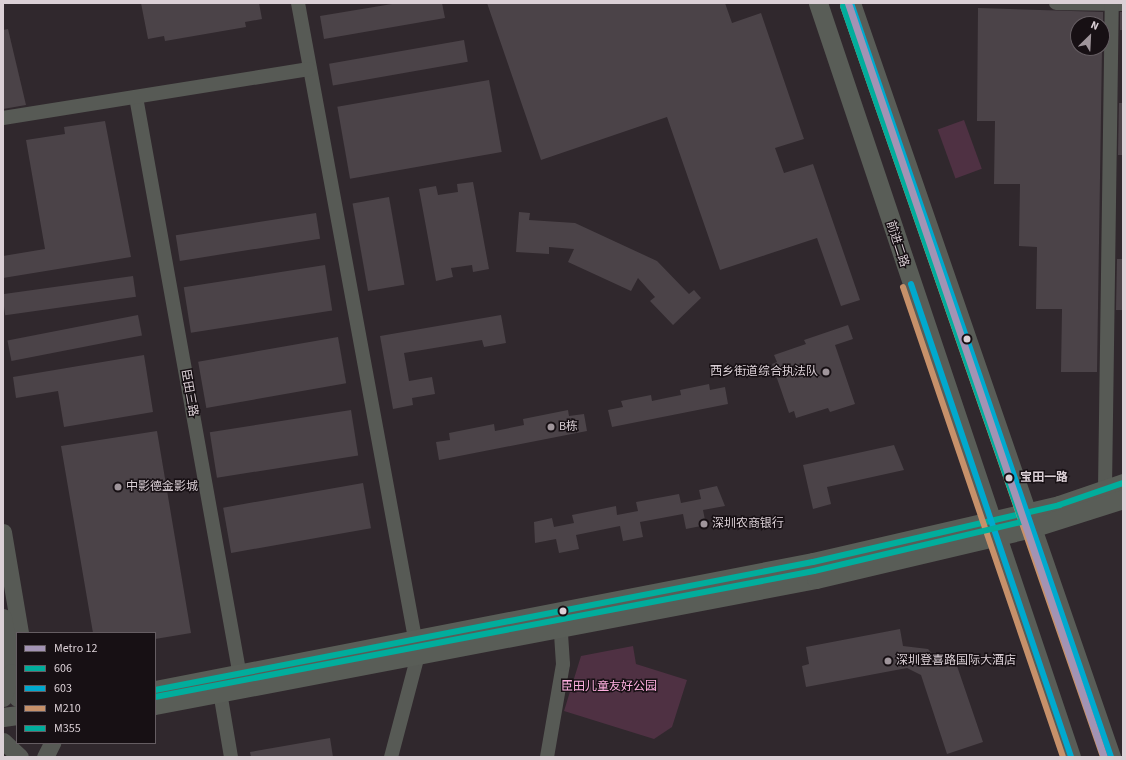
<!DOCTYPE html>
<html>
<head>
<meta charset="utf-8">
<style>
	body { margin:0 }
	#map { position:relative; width:1126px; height:760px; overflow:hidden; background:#30282d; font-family:"Source Sans 3","Noto Sans SC",sans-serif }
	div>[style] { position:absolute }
	.green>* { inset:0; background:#4f3143; transform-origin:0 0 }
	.building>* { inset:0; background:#4b4348; transform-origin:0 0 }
	.minor>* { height:14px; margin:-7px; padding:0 7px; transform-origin:7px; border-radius:7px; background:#575a55 }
	.tertiary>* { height:17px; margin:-8.5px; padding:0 8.5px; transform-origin:8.5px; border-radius:8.5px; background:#575a55 }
	.secondary>* { height:19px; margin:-9.5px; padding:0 9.5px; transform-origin:9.5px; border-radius:9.5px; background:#595d57 }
	.bus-1>* { height:6px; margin:-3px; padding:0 3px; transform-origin:3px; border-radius:3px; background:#01ad9c }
	.bus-2>* { height:6px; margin:-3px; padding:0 3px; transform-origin:3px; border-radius:3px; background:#00a9ce }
	.bus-3>* { height:6px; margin:-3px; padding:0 3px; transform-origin:3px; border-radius:3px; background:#c7916a }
	.bus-4>* { height:6px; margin:-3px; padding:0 3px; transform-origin:3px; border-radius:3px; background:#01ad9c }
	.metro-1>* { height:7px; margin:-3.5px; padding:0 3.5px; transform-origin:3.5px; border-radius:3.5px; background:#a293b4 }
	.dots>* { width:11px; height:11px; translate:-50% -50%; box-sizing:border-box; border:2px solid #171014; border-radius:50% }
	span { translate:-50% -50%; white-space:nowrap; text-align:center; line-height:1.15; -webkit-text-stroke:3px #171014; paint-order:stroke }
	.street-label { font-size:12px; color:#dbd0d6 }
	.poi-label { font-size:12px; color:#dbd0d6 }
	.right { translate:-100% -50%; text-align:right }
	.left { translate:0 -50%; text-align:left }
	.stop-label { font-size:12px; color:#dbd0d6; font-weight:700 }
	.park-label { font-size:12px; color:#feafdf }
	.frame { position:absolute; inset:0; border:4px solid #dbd0d6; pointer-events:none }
	.legend { position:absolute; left:16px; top:632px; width:140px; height:112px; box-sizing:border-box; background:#171014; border:1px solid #655d62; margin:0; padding:5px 7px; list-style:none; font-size:12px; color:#dbd0d6 }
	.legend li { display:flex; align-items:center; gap:8px; height:20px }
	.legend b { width:20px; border:1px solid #655d62 }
	.north { position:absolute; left:1070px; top:16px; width:40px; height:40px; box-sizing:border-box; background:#171014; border:1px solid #655d62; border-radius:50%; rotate:24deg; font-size:11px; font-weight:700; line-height:16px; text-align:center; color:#dbd0d6 }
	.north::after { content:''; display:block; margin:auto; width:14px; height:18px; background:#9f959b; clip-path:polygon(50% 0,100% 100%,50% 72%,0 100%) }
</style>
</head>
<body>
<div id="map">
	<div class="green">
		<i style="left:964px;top:120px;width:52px;height:28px;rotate:70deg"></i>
		<i style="clip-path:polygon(633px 646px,636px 664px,687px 680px,672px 727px,654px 739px,564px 711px,581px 656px)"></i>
	</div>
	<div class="building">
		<i style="clip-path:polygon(141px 3px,259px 3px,262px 19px,245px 22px,246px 27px,165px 41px,164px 36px,148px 39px)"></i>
		<i style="clip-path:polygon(398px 3px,442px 3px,445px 18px,324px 39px,320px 16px)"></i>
		<i style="clip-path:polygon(487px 3px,725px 3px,732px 23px,761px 13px,804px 139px,775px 148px,784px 173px,813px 164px,860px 300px,841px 306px,817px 238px,720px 270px,667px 117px,541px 160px)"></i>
		<i style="clip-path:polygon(978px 8px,1103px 12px,1103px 30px,1102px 24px,1078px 24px,1078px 48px,1102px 48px,1097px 372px,1061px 372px,1062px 309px,1036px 309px,1037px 247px,1019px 246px,1020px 184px,994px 184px,995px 121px,977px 121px)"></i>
		<i style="left:1120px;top:12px;width:3px;height:18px"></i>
		<i style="clip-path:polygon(8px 29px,26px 105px,3px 109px,3px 30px)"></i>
		<i style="left:464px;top:40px;width:22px;height:137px;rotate:80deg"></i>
		<i style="left:489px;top:80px;width:73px;height:154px;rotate:80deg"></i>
		<i style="clip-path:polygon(1119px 103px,1123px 103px,1123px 155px,1118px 155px)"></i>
		<i style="clip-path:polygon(105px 121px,131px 257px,3px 278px,3px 256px,45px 249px,26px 140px,65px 134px,64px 127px)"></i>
		<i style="clip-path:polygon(473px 182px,489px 269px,473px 272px,472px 265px,451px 268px,453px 277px,436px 281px,419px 189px,436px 186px,438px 195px,458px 192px,457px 184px)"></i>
		<i style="left:389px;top:197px;width:89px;height:37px;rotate:80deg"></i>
		<i style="clip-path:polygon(519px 212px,530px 213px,529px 220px,575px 223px,657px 261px,689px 294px,694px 290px,701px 298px,673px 325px,650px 301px,655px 297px,638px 278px,631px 291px,568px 262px,574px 249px,549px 247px,549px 254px,516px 252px)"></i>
		<i style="left:316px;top:213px;width:26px;height:142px;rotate:81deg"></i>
		<i style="clip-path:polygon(1117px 259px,1123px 259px,1123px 310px,1116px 310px)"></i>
		<i style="left:325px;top:265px;width:46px;height:143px;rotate:81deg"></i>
		<i style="left:133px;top:276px;width:21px;height:132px;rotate:82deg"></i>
		<i style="left:138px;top:315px;width:21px;height:133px;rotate:79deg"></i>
		<i style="clip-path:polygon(501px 315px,506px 343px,484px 347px,482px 340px,404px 353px,409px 381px,432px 377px,435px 394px,412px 398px,413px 405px,393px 409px,380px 336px)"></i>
		<i style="clip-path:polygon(848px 325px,853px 339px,835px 345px,855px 404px,830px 412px,828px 408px,796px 418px,794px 411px,789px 413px,772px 364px,777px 362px,774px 355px,806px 344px,804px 340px)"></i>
		<i style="left:338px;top:337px;width:47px;height:142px;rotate:80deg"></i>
		<i style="clip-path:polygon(144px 355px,153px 412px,64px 427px,58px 391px,16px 398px,13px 377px)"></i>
		<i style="clip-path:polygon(709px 384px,710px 390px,725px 387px,728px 404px,612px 427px,608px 410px,623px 407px,621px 401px,651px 395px,652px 401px,666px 398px,681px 395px,680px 390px)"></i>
		<i style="left:351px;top:410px;width:46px;height:143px;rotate:81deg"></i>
		<i style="clip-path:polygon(568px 410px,569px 416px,584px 414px,587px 431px,439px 460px,436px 442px,450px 440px,449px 433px,494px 424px,495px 431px,524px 425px,523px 419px)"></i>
		<i style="clip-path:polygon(157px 431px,191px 633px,155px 639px,155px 633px,93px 633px,61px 446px)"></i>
		<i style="clip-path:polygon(894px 445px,904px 470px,827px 487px,831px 504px,813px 509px,803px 465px)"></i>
		<i style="left:363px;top:483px;width:46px;height:142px;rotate:80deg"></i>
		<i style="clip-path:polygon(717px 486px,725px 506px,703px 510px,706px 525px,686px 529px,683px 514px,640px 522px,643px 537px,623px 541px,620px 526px,576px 535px,579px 549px,559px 553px,556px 539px,535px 543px,534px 522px,552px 518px,554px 527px,574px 523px,572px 515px,616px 506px,617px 515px,638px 511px,636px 502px,679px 494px,681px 503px,701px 499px,699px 490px)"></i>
		<i style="clip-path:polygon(900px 629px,903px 646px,928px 649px,945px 667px,956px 663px,983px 742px,947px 754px,921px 675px,907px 668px,806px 687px,802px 666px,809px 664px,806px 647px)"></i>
		<i style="clip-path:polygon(330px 738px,333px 757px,251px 757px,250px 752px)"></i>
	</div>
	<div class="minor">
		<i style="left:298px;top:3px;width:663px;rotate:79.57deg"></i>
		<i style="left:418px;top:655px;width:106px;rotate:104.8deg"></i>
		<i style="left:1056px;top:3px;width:67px;rotate:0.9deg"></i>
		<i style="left:136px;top:97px;width:594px;rotate:79.82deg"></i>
		<i style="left:3px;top:118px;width:310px;rotate:-9.1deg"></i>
		<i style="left:1105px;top:489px;width:485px;rotate:-89.2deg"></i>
		<i style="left:220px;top:692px;width:66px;rotate:80.4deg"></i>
		<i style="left:547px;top:757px;width:94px;rotate:-80.2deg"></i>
		<i style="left:563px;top:664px;width:45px;rotate:-93.8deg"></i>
	</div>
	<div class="tertiary">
		<i style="left:3px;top:532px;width:102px;rotate:80.4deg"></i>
		<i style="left:3px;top:617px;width:82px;rotate:80.2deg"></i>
		<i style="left:3px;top:698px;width:27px;rotate:-73deg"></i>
		<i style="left:3px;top:741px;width:23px;rotate:43deg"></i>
		<i style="left:45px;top:757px;width:16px;rotate:-63deg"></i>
	</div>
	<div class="secondary">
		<i style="left:818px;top:3px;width:795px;rotate:71.45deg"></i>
		<i style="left:851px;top:3px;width:798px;rotate:70.97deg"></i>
		<i style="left:155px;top:690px;width:670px;rotate:-11.01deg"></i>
		<i style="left:813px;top:562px;width:253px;rotate:-13deg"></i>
		<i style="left:1059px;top:505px;width:68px;rotate:-19deg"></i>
		<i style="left:155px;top:705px;width:673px;rotate:-10.79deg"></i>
		<i style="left:816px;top:579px;width:222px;rotate:-13.3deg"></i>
		<i style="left:1032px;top:528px;width:96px;rotate:-17.7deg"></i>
		<i style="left:3px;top:717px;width:14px;rotate:-8deg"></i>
	</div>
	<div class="bus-1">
		<i style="left:155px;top:690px;width:670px;rotate:-11.01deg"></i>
		<i style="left:813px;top:562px;width:253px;rotate:-13deg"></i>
		<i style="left:1059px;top:505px;width:68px;rotate:-19deg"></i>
	</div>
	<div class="bus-2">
		<i style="left:851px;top:3px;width:798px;rotate:70.97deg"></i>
		<i style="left:911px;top:284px;width:499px;rotate:71.3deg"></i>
	</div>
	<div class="bus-3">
		<i style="left:843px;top:6px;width:795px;rotate:70.9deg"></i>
		<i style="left:903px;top:287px;width:496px;rotate:71.2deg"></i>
	</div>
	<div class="bus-4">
		<i style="left:155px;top:697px;width:671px;rotate:-10.82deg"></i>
		<i style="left:814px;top:571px;width:214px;rotate:-13.3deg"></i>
		<i style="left:1022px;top:522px;width:546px;rotate:-109.13deg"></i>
	</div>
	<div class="metro-1">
		<i style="left:848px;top:3px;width:796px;rotate:71.25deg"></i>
	</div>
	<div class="dots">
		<i style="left:967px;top:339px;background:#dbd0d6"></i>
		<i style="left:826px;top:372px;background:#9f959b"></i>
		<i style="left:551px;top:427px;background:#9f959b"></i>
		<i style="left:1009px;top:478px;background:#dbd0d6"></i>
		<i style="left:118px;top:487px;background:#9f959b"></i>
		<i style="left:704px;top:524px;background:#9f959b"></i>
		<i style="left:563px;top:611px;background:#dbd0d6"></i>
		<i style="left:888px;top:661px;background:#9f959b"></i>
	</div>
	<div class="street-label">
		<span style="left:897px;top:244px;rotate:72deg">前进二路</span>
		<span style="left:189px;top:393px;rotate:80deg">臣田三路</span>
	</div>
	<div class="poi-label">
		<span class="right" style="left:818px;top:372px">西乡街道综合执法队</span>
		<span class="left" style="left:559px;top:427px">B栋</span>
		<span class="left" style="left:126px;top:487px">中影德金影城</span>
		<span class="left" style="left:712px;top:524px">深圳农商银行</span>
		<span class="left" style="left:896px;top:661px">深圳登喜路国际大酒店</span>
	</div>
	<div class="stop-label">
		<span class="left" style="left:1020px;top:478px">宝田一路</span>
	</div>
	<div class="park-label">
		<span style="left:609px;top:687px">臣田儿童友好公园</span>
	</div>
	<div class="frame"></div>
	<ul class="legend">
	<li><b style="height:5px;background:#a293b4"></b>Metro 12</li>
	<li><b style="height:5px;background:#01ad9c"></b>606</li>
	<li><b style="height:5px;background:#00a9ce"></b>603</li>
	<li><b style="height:5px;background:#c7916a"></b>M210</li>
	<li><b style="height:5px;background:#01ad9c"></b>M355</li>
	</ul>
	<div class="north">N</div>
</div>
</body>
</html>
